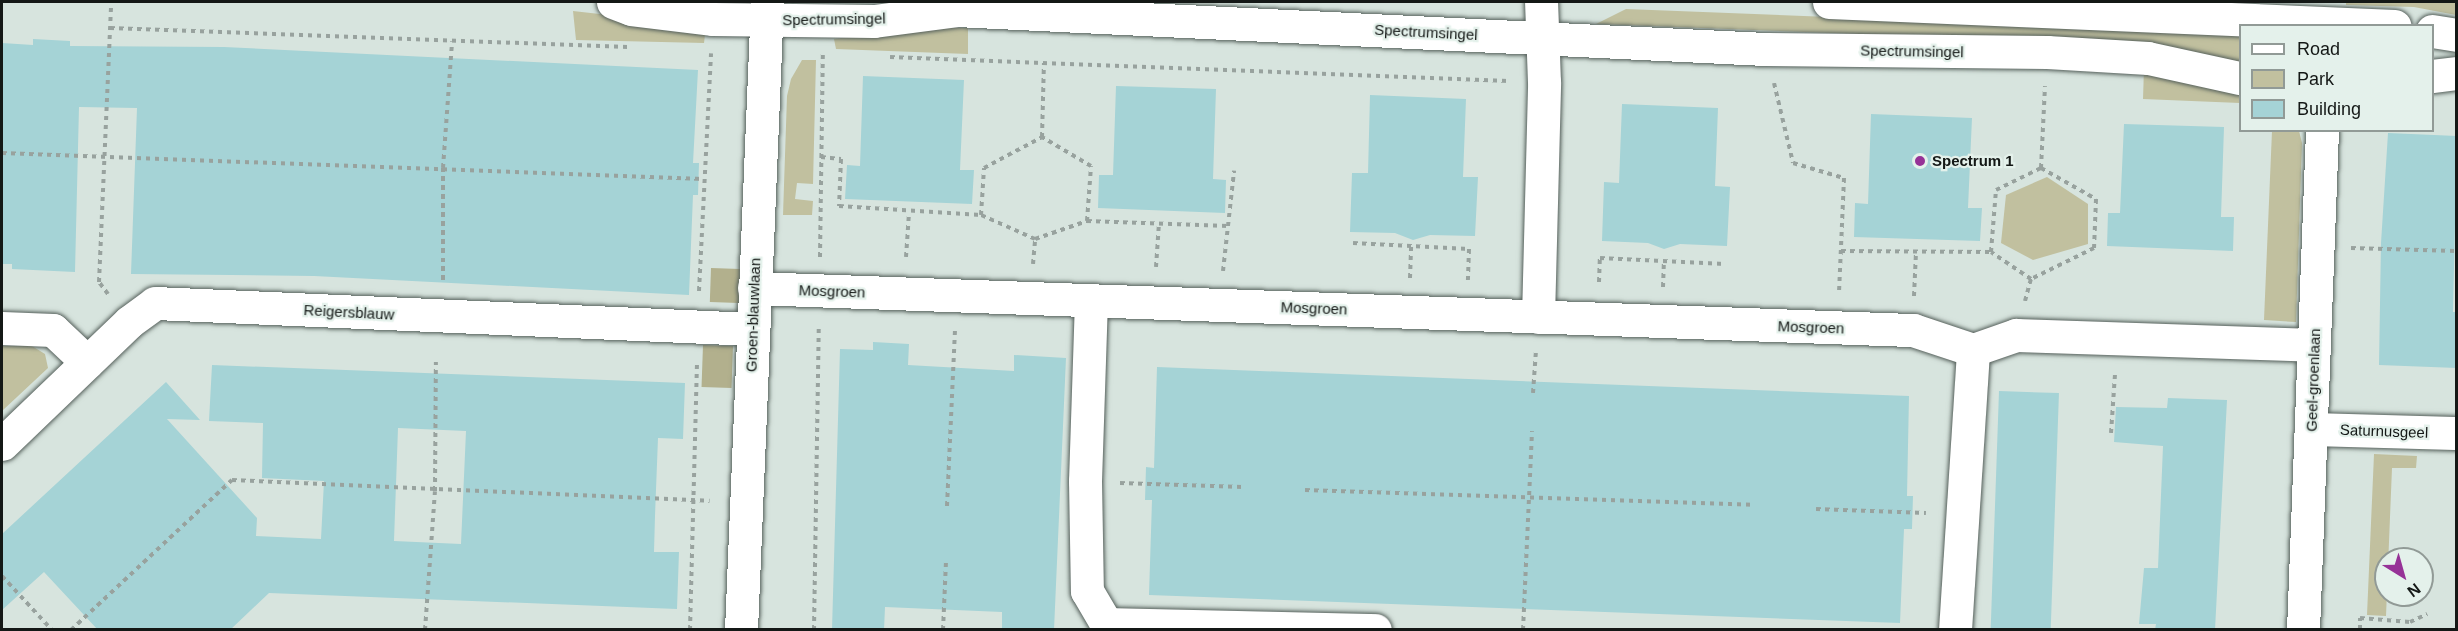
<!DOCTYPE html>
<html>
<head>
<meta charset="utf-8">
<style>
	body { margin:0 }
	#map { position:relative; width:2458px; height:631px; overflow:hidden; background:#d7e4de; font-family:Arial,sans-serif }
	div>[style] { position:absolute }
	.green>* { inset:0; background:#c1c09f }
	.forest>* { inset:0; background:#b2b08d; transform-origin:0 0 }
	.building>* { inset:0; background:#a5d3d6; transform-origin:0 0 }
	.path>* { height:4px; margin-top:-2px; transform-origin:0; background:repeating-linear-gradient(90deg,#98a29e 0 4.5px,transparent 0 9px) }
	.roads { filter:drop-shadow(0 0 2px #55605b) drop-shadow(0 0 2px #55605b) }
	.minor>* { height:33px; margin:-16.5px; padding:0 16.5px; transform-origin:16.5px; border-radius:16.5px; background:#fff }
	.dots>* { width:16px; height:16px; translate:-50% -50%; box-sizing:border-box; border:3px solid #e4f1eb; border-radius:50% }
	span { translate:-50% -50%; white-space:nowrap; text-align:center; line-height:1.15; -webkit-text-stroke:4.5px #e4f1eb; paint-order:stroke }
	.street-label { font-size:15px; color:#141816 }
	.poi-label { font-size:15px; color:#141816; font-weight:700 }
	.left { translate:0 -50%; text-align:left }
	.frame { position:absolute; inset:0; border:3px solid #141816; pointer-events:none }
	.legend { position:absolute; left:2239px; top:24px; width:195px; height:108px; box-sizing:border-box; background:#e4f1eb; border:2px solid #919a96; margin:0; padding:8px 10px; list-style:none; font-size:18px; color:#141816 }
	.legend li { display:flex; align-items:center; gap:12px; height:30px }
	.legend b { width:30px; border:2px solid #919a96 }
	.north { position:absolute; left:2374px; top:547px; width:60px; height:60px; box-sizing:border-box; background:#e4f1eb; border:2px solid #919a96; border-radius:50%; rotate:143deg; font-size:16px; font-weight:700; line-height:24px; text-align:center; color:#141816 }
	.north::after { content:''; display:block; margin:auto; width:21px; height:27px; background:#963297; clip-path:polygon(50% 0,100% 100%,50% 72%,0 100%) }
</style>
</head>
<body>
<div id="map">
	<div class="green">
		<i style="clip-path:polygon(2346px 2px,2456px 2px,2456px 15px,2414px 7px,2346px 5px)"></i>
		<i style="clip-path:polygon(1626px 9px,2240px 33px,2240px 65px,2147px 45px,1596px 24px)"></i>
		<i style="clip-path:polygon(573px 11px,617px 16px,662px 30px,705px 35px,704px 43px,576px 40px)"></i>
		<i style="clip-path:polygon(923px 27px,968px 28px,968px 54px,836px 49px,834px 39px)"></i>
		<i style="clip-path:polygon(802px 60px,816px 60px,813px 184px,797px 183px,795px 199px,813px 201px,812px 215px,783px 215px,787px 96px,791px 79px)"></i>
		<i style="clip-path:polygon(2144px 67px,2240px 88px,2240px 103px,2143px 99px)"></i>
		<i style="clip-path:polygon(2272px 131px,2299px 131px,2302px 143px,2296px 322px,2264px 320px)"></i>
		<i style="clip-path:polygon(2047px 177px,2088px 204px,2088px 244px,2033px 260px,2001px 243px,2006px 195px)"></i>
		<i style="clip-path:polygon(2px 346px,32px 346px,45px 354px,48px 368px,2px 411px)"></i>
		<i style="clip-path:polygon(2374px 454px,2417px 456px,2416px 468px,2392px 468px,2386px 616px,2367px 615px)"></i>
	</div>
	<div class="forest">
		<i style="left:711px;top:268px;width:29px;height:34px;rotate:2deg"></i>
		<i style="left:703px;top:345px;width:30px;height:42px;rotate:2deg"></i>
	</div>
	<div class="building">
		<i style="clip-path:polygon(33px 39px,70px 41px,70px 46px,224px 47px,698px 70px,693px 163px,699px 163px,698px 195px,693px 195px,689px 295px,314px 276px,131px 274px,137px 108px,79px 107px,75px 272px,12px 269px,12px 264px,2px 264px,2px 43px,33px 45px)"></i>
		<i style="clip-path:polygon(863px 76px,964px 80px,960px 170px,974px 170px,972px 204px,845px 199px,847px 165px,860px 166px)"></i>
		<i style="clip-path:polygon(1116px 86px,1216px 89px,1213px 179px,1226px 180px,1225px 213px,1098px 208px,1099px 175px,1113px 175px)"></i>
		<i style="clip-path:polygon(1370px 95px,1466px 99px,1463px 177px,1478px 177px,1475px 236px,1430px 235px,1413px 240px,1395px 233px,1350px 232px,1352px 173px,1368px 173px)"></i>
		<i style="clip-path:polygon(1622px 104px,1718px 108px,1715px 186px,1730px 187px,1727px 246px,1680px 244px,1664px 249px,1648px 243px,1602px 241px,1604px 182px,1619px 183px)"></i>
		<i style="clip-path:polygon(1871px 114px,1972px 118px,1968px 208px,1982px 208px,1980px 241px,1854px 237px,1855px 203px,1868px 204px)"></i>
		<i style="clip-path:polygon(2124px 124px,2224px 127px,2221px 217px,2234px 217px,2233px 251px,2107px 246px,2108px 213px,2120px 213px)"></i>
		<i style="clip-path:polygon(2388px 133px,2457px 136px,2453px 312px,2457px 312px,2457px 368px,2379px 365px,2381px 243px)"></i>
		<i style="clip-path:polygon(873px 342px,909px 344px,908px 365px,1014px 371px,1014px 355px,1066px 358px,1054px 630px,1002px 630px,1002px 612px,885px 607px,884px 630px,832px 630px,840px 349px,873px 350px)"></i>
		<i style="clip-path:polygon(evenodd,212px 365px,685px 383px,683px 439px,658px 438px,655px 516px,654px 552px,679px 552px,677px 609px,269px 593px,230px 630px,98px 630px,44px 572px,2px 610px,2px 534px,166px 382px,200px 420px,167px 419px,257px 518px,256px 536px,321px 539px,324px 481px,262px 478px,263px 423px,209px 421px,212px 365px,398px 428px,466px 431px,461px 544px,394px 541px,398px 428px)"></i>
		<i style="clip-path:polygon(1157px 367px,1909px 396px,1907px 496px,1913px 496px,1912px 529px,1904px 529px,1900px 623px,1149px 595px,1152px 500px,1145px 500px,1146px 467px,1154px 468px)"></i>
		<i style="left:1999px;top:391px;width:60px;height:239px;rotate:2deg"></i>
		<i style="clip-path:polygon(2168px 398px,2227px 400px,2215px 630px,2155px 630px,2156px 624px,2139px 624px,2144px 568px,2158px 568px,2163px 446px,2114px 442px,2116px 407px,2167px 408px)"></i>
	</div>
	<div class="path">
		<i style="left:110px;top:28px;width:518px;rotate:2.1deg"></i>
		<i style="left:890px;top:57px;width:619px;rotate:2.22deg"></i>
		<i style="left:1774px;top:83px;width:82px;rotate:76.6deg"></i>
		<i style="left:1793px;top:163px;width:53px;rotate:16.4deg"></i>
		<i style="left:1844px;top:178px;width:113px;rotate:92.5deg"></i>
		<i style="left:2px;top:153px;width:702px;rotate:2.12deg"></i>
		<i style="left:821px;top:157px;width:20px;rotate:6deg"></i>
		<i style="left:841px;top:159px;width:47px;rotate:92.4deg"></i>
		<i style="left:839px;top:206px;width:142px;rotate:3.6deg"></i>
		<i style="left:2041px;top:168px;width:63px;rotate:29.4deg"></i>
		<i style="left:2096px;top:199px;width:49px;rotate:92.3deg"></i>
		<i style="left:2094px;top:248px;width:70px;rotate:153.8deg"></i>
		<i style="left:2031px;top:279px;width:48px;rotate:-146deg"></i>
		<i style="left:1991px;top:252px;width:62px;rotate:-85.4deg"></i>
		<i style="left:1996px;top:190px;width:50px;rotate:-26.1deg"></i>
		<i style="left:2041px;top:168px;width:82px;rotate:-87.2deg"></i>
		<i style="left:1087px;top:221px;width:141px;rotate:2deg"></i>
		<i style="left:1035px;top:239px;width:59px;rotate:-156deg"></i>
		<i style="left:981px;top:215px;width:47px;rotate:-86.3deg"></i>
		<i style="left:984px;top:168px;width:66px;rotate:-28.1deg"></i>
		<i style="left:1353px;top:243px;width:116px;rotate:3deg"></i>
		<i style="left:1469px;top:249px;width:31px;rotate:92deg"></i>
		<i style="left:2351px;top:248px;width:105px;rotate:1.6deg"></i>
		<i style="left:1841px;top:251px;width:150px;rotate:0.4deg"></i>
		<i style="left:820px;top:257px;width:203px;rotate:-89.2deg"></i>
		<i style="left:906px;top:257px;width:44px;rotate:-86.1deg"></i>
		<i style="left:1033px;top:264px;width:25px;rotate:-85deg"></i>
		<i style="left:1035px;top:239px;width:55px;rotate:-19.1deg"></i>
		<i style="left:1087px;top:221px;width:55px;rotate:-85.8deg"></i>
		<i style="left:1091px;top:166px;width:57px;rotate:-149.4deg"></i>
		<i style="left:1042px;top:137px;width:74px;rotate:-88.5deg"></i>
		<i style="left:1156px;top:267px;width:44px;rotate:-86.1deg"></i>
		<i style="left:1223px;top:271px;width:101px;rotate:-83.7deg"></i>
		<i style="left:1410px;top:278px;width:32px;rotate:-88deg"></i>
		<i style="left:443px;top:280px;width:112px;rotate:-90deg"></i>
		<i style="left:443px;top:168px;width:127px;rotate:-85.9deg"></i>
		<i style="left:1599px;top:282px;width:24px;rotate:-88deg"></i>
		<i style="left:1600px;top:258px;width:125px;rotate:2.7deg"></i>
		<i style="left:1663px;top:287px;width:26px;rotate:-88deg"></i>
		<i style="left:699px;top:291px;width:238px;rotate:-87.1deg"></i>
		<i style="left:108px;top:294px;width:15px;rotate:-127deg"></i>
		<i style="left:99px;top:282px;width:280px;rotate:-87.5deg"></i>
		<i style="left:1914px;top:296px;width:44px;rotate:-87.4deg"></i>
		<i style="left:2025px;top:301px;width:23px;rotate:-75deg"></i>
		<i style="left:1533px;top:393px;width:43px;rotate:-86deg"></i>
		<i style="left:2111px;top:433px;width:59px;rotate:-86.1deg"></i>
		<i style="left:1120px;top:483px;width:123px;rotate:1.9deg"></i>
		<i style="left:1305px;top:490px;width:448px;rotate:1.9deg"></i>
		<i style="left:947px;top:506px;width:177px;rotate:-87.4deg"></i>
		<i style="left:1816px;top:509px;width:110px;rotate:2.1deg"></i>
		<i style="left:2px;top:576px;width:74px;rotate:47.2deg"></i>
		<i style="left:71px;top:630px;width:220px;rotate:-43deg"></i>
		<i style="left:232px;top:480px;width:478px;rotate:2.5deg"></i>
		<i style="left:425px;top:630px;width:139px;rotate:-85.9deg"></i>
		<i style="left:435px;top:491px;width:129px;rotate:-89.6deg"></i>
		<i style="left:690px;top:630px;width:268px;rotate:-88.5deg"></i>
		<i style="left:814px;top:630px;width:306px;rotate:-89.1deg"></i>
		<i style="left:943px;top:630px;width:68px;rotate:-87.5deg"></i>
		<i style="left:1523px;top:630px;width:199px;rotate:-87.4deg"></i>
		<i style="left:2360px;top:630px;width:12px;rotate:-90deg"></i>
		<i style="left:2360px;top:618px;width:50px;rotate:4.6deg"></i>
		<i style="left:2410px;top:622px;width:19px;rotate:-25deg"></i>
	</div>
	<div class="roads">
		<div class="minor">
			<i style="left:613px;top:2px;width:19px;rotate:21deg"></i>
			<i style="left:631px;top:9px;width:83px;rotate:7deg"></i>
			<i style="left:713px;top:19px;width:161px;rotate:0.7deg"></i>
			<i style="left:874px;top:21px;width:83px;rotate:-7.6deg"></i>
			<i style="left:956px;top:10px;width:811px;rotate:2.76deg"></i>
			<i style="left:1766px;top:49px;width:281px;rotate:0.6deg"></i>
			<i style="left:2047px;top:52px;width:101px;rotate:3.4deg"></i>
			<i style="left:2148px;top:58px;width:94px;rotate:12.3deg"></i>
			<i style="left:1829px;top:2px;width:566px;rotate:2.43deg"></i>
			<i style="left:2432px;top:31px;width:24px;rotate:9deg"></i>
			<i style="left:2432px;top:76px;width:24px;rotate:-7deg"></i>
			<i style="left:754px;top:288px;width:1160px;rotate:2.08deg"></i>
			<i style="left:1913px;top:330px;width:63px;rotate:18.4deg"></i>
			<i style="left:1973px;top:350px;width:46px;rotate:-19.2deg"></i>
			<i style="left:2016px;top:335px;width:298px;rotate:1.9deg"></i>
			<i style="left:1091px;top:300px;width:181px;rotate:91.9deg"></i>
			<i style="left:1085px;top:481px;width:110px;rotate:89deg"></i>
			<i style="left:1087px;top:591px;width:45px;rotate:59.5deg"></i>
			<i style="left:1538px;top:317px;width:235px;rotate:-88.5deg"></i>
			<i style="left:1544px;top:82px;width:80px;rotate:-92.1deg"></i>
			<i style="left:2px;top:328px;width:51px;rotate:2.2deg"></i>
			<i style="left:53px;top:330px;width:47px;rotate:43.3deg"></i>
			<i style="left:2311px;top:429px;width:145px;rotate:1.6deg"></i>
			<i style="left:2px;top:444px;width:176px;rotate:-43.8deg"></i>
			<i style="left:129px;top:322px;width:32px;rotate:-36deg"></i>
			<i style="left:155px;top:303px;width:598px;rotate:2.49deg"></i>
			<i style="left:1110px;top:624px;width:265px;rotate:1.3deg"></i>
			<i style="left:741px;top:630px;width:629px;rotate:-87.63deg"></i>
			<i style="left:1955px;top:630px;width:281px;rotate:-86.3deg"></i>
			<i style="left:2303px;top:630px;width:500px;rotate:-87.82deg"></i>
		</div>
	</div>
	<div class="dots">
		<i style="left:1920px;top:161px;background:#963297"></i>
	</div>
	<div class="street-label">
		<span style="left:834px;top:19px;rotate:-1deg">Spectrumsingel</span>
		<span style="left:1426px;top:32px;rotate:3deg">Spectrumsingel</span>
		<span style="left:1912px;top:51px;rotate:1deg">Spectrumsingel</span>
		<span style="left:832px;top:291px;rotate:2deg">Mosgroen</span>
		<span style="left:1314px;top:308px;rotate:2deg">Mosgroen</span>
		<span style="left:349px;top:312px;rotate:3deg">Reigersblauw</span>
		<span style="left:753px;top:315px;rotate:-88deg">Groen-blauwlaan</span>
		<span style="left:1811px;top:327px;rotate:2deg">Mosgroen</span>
		<span style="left:2313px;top:380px;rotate:-88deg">Geel-groenlaan</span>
		<span style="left:2384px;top:431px;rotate:2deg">Saturnusgeel</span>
	</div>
	<div class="poi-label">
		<span class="left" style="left:1932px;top:161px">Spectrum 1</span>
	</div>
	<div class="frame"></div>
	<ul class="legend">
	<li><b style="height:8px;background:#fff"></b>Road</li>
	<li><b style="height:16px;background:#c1c09f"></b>Park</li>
	<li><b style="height:16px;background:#a5d3d6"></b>Building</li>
	</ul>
	<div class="north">N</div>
</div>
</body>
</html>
